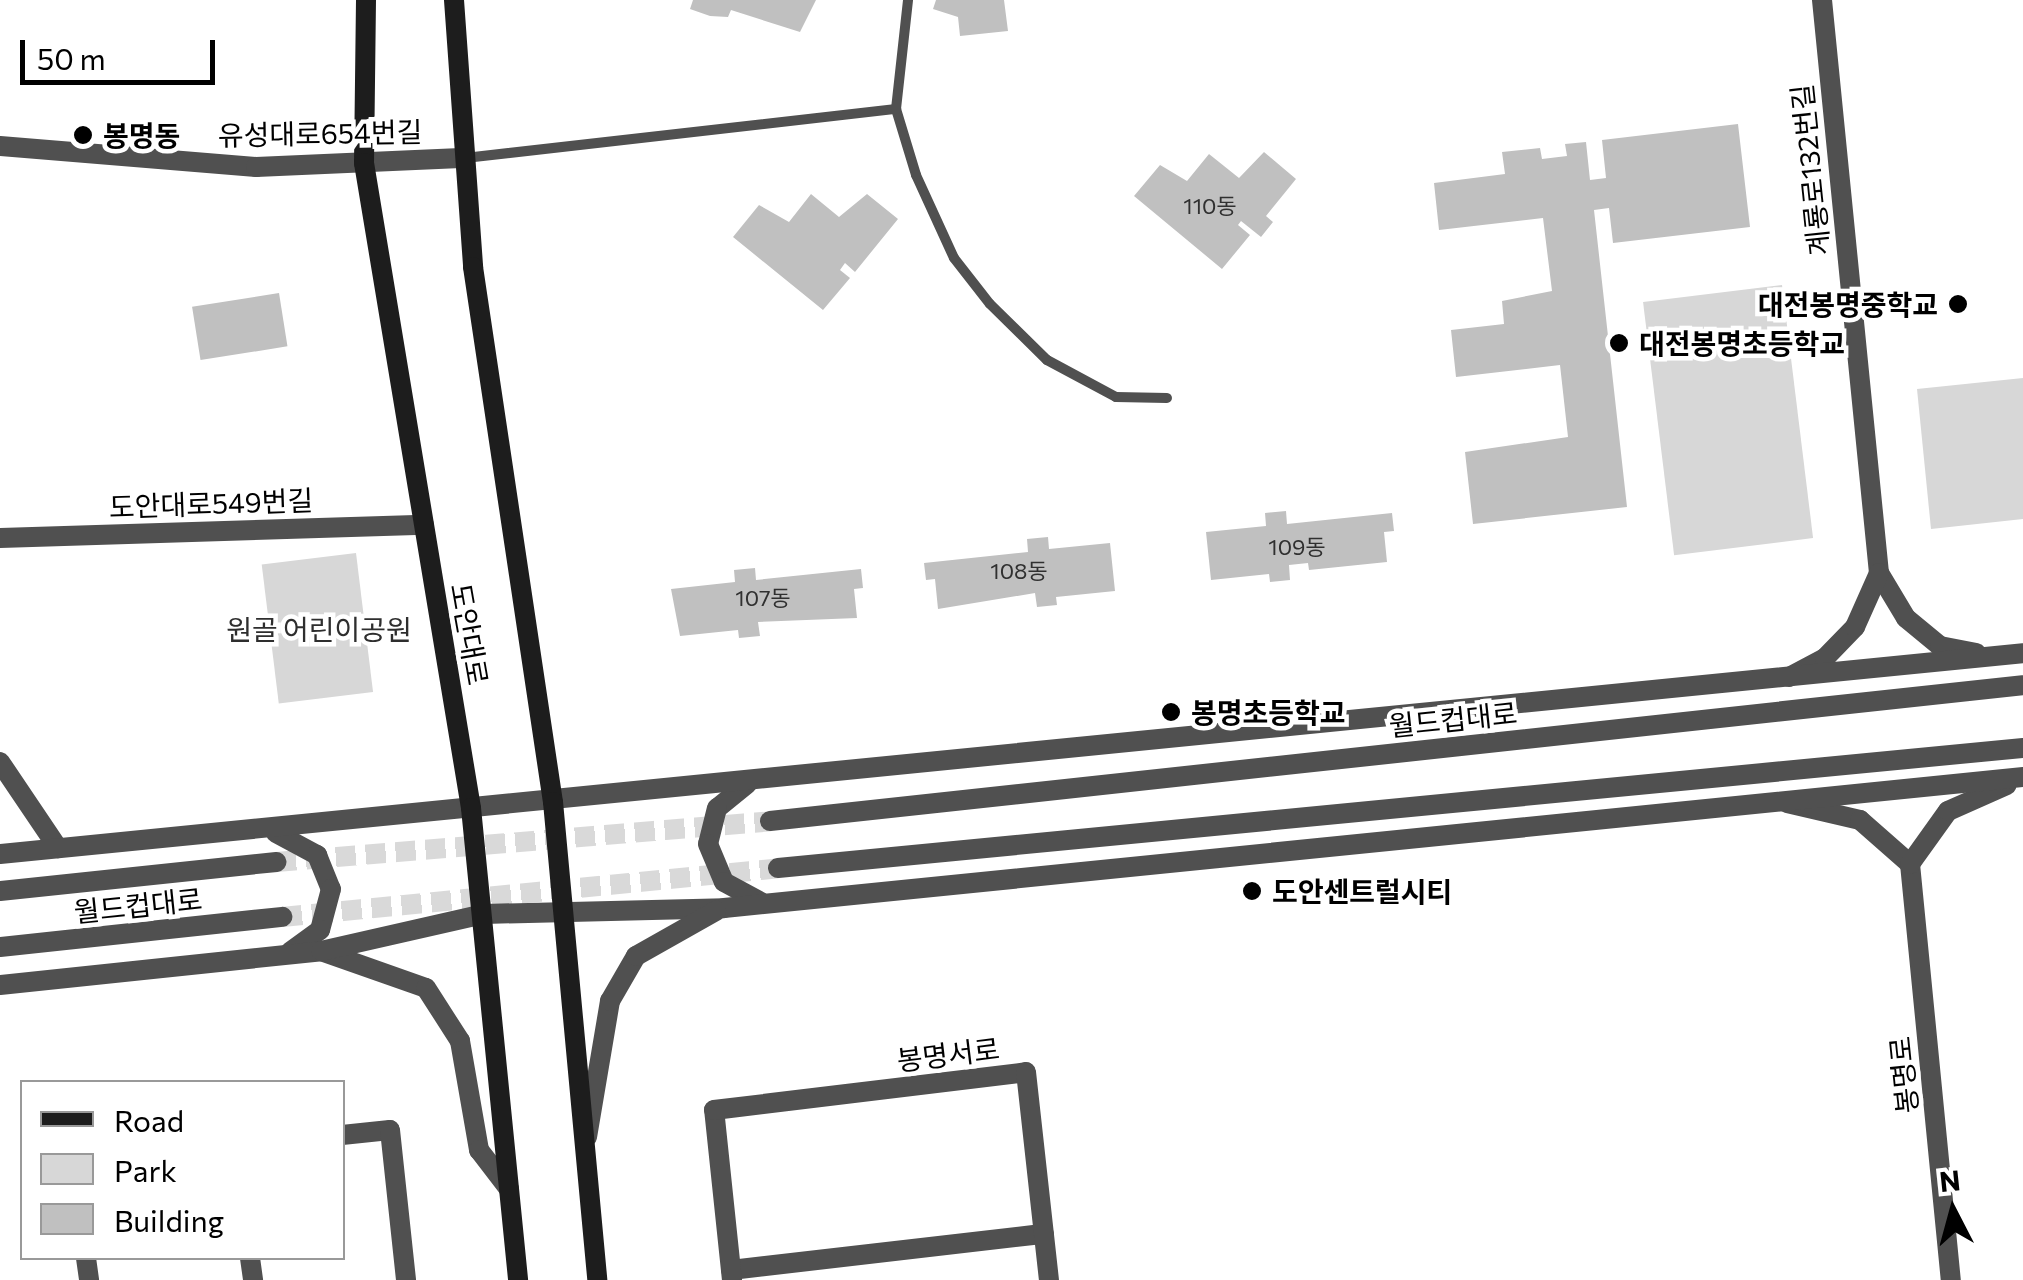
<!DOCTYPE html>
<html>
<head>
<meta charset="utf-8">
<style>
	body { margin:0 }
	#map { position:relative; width:2023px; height:1280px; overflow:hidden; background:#fff; font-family:Commissioner,"Noto Sans KR",sans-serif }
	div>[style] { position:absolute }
	.green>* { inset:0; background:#d7d7d7; transform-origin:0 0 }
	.building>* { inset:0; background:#c0c0c0; transform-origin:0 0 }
	.tertiary-tunnel>* { height:20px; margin-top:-10px; transform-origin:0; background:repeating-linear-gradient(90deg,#d9d9d9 0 20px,transparent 0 30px) }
	.service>* { height:10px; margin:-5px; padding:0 5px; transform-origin:5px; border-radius:5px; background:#505050 }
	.minor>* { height:20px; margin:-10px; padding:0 10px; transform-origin:10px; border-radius:10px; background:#505050 }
	.tertiary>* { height:20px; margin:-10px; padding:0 10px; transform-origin:10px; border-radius:10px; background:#505050 }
	.secondary>* { height:20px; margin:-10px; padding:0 10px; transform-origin:10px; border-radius:10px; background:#1d1d1d }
	.dots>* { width:28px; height:28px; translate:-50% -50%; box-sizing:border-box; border:5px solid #fff; border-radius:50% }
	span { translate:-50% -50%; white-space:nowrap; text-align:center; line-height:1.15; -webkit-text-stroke:9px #fff; paint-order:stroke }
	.number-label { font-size:22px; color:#303030 }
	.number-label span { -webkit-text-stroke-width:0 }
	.street-label { font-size:28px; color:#000 }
	.poi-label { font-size:28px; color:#000; font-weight:700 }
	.left { translate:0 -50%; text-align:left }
	.right { translate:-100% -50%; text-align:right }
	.park-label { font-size:28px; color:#2e2e2e }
	.legend { position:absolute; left:20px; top:1080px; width:325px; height:180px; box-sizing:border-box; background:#fff; border:2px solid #999; margin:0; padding:12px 18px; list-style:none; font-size:30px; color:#000 }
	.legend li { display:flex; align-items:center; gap:20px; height:50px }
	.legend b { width:50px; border:2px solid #999 }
	.north { position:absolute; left:1903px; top:1160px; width:100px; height:100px; -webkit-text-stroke:8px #fff; paint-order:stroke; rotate:354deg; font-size:28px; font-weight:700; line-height:40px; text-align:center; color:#000 }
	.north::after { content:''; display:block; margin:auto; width:35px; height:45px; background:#000; clip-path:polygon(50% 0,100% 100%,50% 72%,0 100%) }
	.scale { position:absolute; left:20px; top:40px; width:195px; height:45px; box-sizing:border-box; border:5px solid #000; border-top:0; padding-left:12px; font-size:30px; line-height:35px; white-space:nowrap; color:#000; -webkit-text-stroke:8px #fff; paint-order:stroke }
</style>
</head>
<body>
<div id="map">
	<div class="green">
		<i style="left:1782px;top:285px;width:255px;height:140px;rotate:83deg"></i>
		<i style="clip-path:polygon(2023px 378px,2023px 519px,1931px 529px,1917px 389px)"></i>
		<i style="left:356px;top:553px;width:140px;height:95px;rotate:83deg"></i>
	</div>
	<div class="building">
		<i style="clip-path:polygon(693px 0,816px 0,800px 32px,731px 10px,728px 17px,710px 16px,690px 9px)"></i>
		<i style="clip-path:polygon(936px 0,1004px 0,1008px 31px,960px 36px,958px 17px,933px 9px)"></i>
		<i style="clip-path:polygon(1738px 124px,1750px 227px,1613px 243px,1609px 208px,1594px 210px,1627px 507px,1473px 524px,1465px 452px,1568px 437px,1560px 365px,1456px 377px,1451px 330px,1504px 324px,1502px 301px,1552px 291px,1543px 218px,1439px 230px,1434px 183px,1505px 174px,1502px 152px,1540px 148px,1542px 159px,1567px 156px,1565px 144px,1586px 142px,1590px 180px,1606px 178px,1602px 140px)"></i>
		<i style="clip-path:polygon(1264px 152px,1296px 179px,1266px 216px,1273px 222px,1261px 237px,1241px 221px,1238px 225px,1250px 235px,1222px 269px,1134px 196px,1160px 165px,1187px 181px,1209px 154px,1239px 178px)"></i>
		<i style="clip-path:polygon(811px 194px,839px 217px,867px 194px,898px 219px,855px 272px,845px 263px,840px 270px,850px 278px,823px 310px,733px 237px,759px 205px,789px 222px)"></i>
		<i style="left:279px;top:293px;width:54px;height:88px;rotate:81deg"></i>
		<i style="clip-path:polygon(1286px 511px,1287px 524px,1392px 513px,1394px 531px,1384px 532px,1387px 562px,1309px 570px,1308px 563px,1289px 565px,1290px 580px,1270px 582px,1269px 574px,1211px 580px,1206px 532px,1266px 526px,1265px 513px)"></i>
		<i style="clip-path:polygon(1048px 537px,1049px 549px,1110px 543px,1115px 591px,1056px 597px,1057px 605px,1037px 607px,1035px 593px,938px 609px,935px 579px,926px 580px,924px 563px,1028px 552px,1027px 539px)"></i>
		<i style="clip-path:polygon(755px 568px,756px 580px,861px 569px,863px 588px,854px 589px,857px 618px,758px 622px,760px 636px,739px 638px,738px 630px,680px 636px,671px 589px,735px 582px,734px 570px)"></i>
	</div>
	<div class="tertiary-tunnel">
		<i style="left:276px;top:862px;width:496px;rotate:-4.7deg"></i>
		<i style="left:282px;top:917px;width:498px;rotate:-5.6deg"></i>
	</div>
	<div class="service">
		<i style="left:896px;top:109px;width:69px;rotate:73.1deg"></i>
		<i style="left:916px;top:175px;width:91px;rotate:65.4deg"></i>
		<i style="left:954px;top:258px;width:58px;rotate:52deg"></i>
		<i style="left:990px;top:304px;width:80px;rotate:44.5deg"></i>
		<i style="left:1047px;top:360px;width:78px;rotate:28.2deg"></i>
		<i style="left:1116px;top:397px;width:51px;rotate:1.1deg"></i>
		<i style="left:465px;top:158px;width:434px;rotate:-6.5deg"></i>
		<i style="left:896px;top:109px;width:110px;rotate:-83.7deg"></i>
	</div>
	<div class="minor">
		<i style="left:1822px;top:0;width:576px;rotate:84.32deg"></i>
		<i style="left:0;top:538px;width:424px;rotate:-1.8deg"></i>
		<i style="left:0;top:762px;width:104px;rotate:56deg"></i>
		<i style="left:1910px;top:864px;width:418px;rotate:84.4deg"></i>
		<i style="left:342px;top:1135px;width:48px;rotate:-5.9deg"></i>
		<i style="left:390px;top:1130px;width:151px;rotate:83.9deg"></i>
		<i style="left:86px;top:1258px;width:22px;rotate:82deg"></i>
		<i style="left:250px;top:1258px;width:22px;rotate:82deg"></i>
		<i style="left:731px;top:1270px;width:315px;rotate:-6.6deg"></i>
		<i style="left:732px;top:1280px;width:171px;rotate:-96deg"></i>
		<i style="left:714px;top:1110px;width:314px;rotate:-6.9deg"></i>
		<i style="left:1026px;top:1072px;width:209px;rotate:83.7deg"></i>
	</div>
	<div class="tertiary">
		<i style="left:0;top:146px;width:257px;rotate:4.7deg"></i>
		<i style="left:256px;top:167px;width:205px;rotate:-2.5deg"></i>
		<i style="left:1879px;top:573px;width:52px;rotate:59deg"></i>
		<i style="left:1906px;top:618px;width:44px;rotate:39.5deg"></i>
		<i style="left:1940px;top:646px;width:37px;rotate:11deg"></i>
		<i style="left:1789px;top:677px;width:41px;rotate:-27.8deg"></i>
		<i style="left:1825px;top:658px;width:43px;rotate:-45.9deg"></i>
		<i style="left:1855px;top:627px;width:59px;rotate:-66deg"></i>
		<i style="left:747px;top:784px;width:38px;rotate:141deg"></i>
		<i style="left:717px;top:808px;width:37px;rotate:104deg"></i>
		<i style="left:708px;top:844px;width:41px;rotate:67.2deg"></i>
		<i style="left:724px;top:882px;width:42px;rotate:28.4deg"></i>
		<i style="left:1787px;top:803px;width:75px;rotate:13.1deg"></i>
		<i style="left:1860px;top:820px;width:67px;rotate:41.3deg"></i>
		<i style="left:1910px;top:864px;width:65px;rotate:-54.4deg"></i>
		<i style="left:1948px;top:811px;width:64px;rotate:-23.8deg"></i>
		<i style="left:770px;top:821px;width:1260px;rotate:-6.19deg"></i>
		<i style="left:276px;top:833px;width:47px;rotate:28.2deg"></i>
		<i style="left:317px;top:855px;width:37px;rotate:68deg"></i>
		<i style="left:331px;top:889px;width:42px;rotate:105deg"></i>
		<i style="left:320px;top:930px;width:37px;rotate:144deg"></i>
		<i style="left:0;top:854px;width:2033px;rotate:-5.67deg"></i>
		<i style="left:778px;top:868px;width:1251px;rotate:-5.51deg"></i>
		<i style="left:0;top:891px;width:278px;rotate:-6deg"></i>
		<i style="left:0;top:947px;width:284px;rotate:-6.1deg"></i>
		<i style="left:321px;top:951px;width:111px;rotate:19.4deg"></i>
		<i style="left:426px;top:988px;width:63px;rotate:57.3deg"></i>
		<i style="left:460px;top:1041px;width:111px;rotate:80.1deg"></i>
		<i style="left:479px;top:1150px;width:49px;rotate:52.4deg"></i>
		<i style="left:0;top:985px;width:323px;rotate:-6deg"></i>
		<i style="left:321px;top:951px;width:167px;rotate:-12.8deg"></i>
		<i style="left:484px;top:914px;width:240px;rotate:-1.4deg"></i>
		<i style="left:724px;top:908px;width:1306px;rotate:-5.76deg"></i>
		<i style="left:587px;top:1137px;width:138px;rotate:-80.4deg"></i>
		<i style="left:610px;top:1001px;width:52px;rotate:-60deg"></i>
		<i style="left:636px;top:956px;width:92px;rotate:-29.4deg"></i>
	</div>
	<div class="secondary">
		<i style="left:366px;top:0;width:163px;rotate:90.7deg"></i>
		<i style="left:364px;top:163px;width:654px;rotate:80.58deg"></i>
		<i style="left:471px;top:808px;width:474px;rotate:84.3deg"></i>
		<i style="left:454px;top:0;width:268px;rotate:85.9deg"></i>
		<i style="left:473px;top:267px;width:541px;rotate:81.5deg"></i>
		<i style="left:553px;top:802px;width:480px;rotate:84.7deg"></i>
	</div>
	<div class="dots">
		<i style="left:83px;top:135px;background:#000"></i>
		<i style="left:1958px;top:304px;background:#000"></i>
		<i style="left:1619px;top:343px;background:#000"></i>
		<i style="left:1171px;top:712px;background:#000"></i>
		<i style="left:1252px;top:891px;background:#000"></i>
	</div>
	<div class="number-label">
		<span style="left:1210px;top:206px">110동</span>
		<span style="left:1297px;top:547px">109동</span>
		<span style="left:1019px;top:571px">108동</span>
		<span style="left:763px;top:598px">107동</span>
	</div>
	<div class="street-label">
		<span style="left:320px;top:133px;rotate:-1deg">유성대로654번길</span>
		<span style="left:1810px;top:170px;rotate:-96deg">계룡로132번길</span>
		<span style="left:211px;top:503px;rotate:-2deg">도안대로549번길</span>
		<span style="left:470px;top:634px;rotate:80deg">도안대로</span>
		<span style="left:1453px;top:719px;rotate:-6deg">월드컵대로</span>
		<span style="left:138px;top:905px;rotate:-6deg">월드컵대로</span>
		<span style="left:948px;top:1054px;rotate:-7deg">봉명서로</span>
		<span style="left:1903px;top:1075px;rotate:-96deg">봉명로</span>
	</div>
	<div class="poi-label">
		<span class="left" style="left:103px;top:135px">봉명동</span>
		<span class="right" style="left:1938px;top:304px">대전봉명중학교</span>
		<span class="left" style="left:1639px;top:343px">대전봉명초등학교</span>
		<span class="left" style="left:1191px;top:712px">봉명초등학교</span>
		<span class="left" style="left:1272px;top:891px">도안센트럴시티</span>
	</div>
	<div class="park-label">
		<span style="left:319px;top:629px">원골 어린이공원</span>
	</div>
	<ul class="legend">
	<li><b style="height:12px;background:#1d1d1d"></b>Road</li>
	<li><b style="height:28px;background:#d7d7d7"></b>Park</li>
	<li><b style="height:28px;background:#c0c0c0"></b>Building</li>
	</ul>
	<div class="north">N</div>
	<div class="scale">50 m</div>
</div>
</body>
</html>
